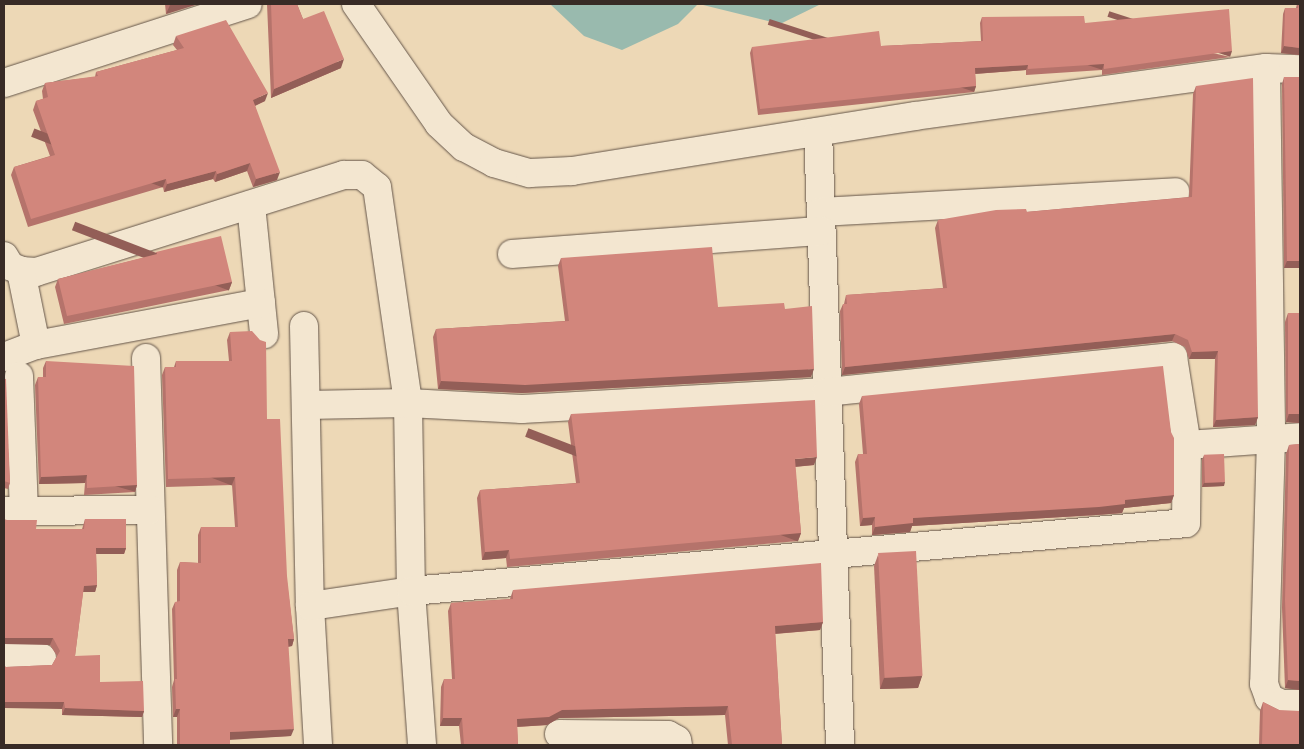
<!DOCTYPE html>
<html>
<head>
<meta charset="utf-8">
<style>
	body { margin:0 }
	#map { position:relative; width:1304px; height:749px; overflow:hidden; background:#edd8b6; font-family:Alegreya,serif }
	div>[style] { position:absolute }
	.water>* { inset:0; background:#99baae }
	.roads { filter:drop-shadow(0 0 1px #65564a) drop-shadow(0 0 1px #65564a) }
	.minor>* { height:28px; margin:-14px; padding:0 14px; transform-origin:14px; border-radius:14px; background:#f3e6d0 }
	.wall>* { inset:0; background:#b5736b }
	.shaded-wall>* { inset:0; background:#935e57; transform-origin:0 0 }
	.building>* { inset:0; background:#d2867c; transform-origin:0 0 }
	span { translate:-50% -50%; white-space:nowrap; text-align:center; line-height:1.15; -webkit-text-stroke:4px #f3e6d0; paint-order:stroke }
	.frame { position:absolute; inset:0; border:5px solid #382b26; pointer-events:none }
</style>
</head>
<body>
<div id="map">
	<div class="water">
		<i style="clip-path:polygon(550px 4px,698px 4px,678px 24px,622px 50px,584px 36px)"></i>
		<i style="clip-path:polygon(699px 4px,821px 4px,780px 24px)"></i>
	</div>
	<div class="roads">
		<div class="minor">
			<i style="left:356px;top:4px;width:146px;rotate:55.3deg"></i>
			<i style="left:439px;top:124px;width:34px;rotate:43deg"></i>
			<i style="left:464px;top:147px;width:34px;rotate:28deg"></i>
			<i style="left:494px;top:163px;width:37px;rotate:16deg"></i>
			<i style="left:530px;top:173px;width:42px;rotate:-2.7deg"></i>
			<i style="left:572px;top:171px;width:347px;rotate:-9.1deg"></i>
			<i style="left:915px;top:116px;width:354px;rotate:-7.8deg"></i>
			<i style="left:1266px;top:68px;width:34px;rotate:2deg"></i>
			<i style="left:1266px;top:68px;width:370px;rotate:89.2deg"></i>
			<i style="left:1271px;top:438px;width:246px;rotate:91.6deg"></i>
			<i style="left:1264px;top:684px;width:15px;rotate:70deg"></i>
			<i style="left:1269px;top:698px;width:14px;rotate:25deg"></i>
			<i style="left:1282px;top:704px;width:18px"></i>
			<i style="left:4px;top:83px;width:256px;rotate:-17.9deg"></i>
			<i style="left:818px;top:132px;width:613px;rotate:87.94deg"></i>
			<i style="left:251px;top:205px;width:130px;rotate:84.2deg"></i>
			<i style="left:821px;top:212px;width:355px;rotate:-3.2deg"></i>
			<i style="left:512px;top:254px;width:310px;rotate:-4.3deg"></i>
			<i style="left:4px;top:256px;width:12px;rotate:59deg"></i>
			<i style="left:10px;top:266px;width:12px;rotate:24deg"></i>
			<i style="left:21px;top:271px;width:15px;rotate:4deg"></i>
			<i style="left:36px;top:272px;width:323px;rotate:-17.5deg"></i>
			<i style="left:344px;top:175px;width:18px"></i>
			<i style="left:362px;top:175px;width:19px;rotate:39deg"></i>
			<i style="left:377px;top:187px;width:218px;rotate:81.8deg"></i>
			<i style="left:408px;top:403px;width:188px;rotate:89.1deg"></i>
			<i style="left:411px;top:591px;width:154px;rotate:85.9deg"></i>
			<i style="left:304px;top:326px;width:280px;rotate:88.8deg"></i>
			<i style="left:310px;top:606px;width:139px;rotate:86.7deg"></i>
			<i style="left:36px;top:345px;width:229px;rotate:-10.6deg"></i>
			<i style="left:4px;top:357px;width:34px;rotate:-21deg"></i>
			<i style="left:36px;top:345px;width:76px;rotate:-101.5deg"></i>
			<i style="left:146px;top:358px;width:387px;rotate:88.2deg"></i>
			<i style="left:19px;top:376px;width:135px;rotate:87.9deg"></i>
			<i style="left:307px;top:405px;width:101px;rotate:-1.1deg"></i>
			<i style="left:408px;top:403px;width:114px;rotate:3deg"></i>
			<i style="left:522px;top:409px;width:305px;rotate:-3.2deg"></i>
			<i style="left:827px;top:392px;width:348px;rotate:-5.8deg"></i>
			<i style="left:1173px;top:357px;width:89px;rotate:81deg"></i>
			<i style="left:4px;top:511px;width:146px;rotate:-0.4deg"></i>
			<i style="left:310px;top:606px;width:102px;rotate:-8.4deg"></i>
			<i style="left:411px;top:591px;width:778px;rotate:-5.01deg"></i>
			<i style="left:1186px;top:523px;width:78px;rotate:-89.3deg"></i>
			<i style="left:1187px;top:445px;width:113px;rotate:-4deg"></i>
			<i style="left:4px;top:658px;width:38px"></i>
			<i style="left:559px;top:734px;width:109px;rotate:0.5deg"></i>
			<i style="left:668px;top:735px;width:10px;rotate:29deg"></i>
			<i style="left:677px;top:740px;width:5px;rotate:79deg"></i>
		</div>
	</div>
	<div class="wall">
		<i style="clip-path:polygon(165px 4px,198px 4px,166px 14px)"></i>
		<i style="clip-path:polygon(267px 4px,297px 4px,303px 19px,341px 68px,271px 98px)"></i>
		<i style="clip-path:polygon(1297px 4px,1300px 4px,1300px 55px,1281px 53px,1283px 14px,1285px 8px,1296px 8px)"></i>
		<i style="clip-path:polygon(982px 17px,1085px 23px,1230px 57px,1102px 75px,1102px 70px,1026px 75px,1026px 70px,975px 74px,976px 86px,974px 92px,758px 115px,750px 53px,752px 47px,881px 46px,981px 41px,980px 23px)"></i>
		<i style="clip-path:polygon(176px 36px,265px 101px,255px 106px,277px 180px,253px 187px,247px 171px,215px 182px,213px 179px,164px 192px,163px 187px,28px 227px,11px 175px,14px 167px,50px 156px,33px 110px,36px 101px,43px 99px,42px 91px,45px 83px,95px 77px,96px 72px,177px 50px,173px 45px)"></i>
		<i style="clip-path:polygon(1284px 77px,1300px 268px,1284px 268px,1282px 84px)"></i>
		<i style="clip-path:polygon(1196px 86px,1258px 417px,1255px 425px,1213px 427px,1215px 359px,1189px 359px,1185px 347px,1172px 341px,842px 375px,840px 311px,843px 304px,844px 304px,846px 295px,943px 288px,935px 228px,938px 220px,1189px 197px,1193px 94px)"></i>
		<i style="clip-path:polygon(156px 252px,232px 282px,229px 290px,64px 324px,55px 287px,58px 279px,155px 255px)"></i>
		<i style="clip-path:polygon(561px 258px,718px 307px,785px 309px,811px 377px,522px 393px,438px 389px,433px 337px,436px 329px,565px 321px,558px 266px)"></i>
		<i style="clip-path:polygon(1288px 313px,1300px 313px,1300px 423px,1286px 422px,1285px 322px)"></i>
		<i style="clip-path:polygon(230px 332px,267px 419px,294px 639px,292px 646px,288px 647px,291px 736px,230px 739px,230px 745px,177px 745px,177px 717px,173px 717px,172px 687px,174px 680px,172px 609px,175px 602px,177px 602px,177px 570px,180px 562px,198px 563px,198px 535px,201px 527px,235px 527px,232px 485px,166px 487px,162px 375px,165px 367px,174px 367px,176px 361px,229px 361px,227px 340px)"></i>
		<i style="clip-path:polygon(46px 361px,137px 485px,135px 492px,84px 495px,85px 483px,39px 484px,35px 385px,38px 377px,43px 377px,43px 368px)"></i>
		<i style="clip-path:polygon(4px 379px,10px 483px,8px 489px,4px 488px)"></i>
		<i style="clip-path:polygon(862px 396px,1174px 495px,1171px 503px,1124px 508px,1122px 513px,1096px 515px,912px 526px,910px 532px,872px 535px,872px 525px,860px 526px,855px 462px,858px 454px,863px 454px,859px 404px)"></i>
		<i style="clip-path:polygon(571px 414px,814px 465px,795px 467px,801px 533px,798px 541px,507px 567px,506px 558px,482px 560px,477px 498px,480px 490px,576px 483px,568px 422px)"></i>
		<i style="clip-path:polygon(1300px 444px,1300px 690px,1285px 688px,1282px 608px,1286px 454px,1289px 445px)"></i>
		<i style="clip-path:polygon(1204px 455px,1224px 486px,1202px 487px,1202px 460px)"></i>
		<i style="clip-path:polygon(85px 519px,126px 548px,124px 554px,96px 554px,97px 585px,95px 592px,83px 592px,75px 656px,100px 682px,144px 711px,142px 717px,62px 715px,62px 709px,6px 667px,52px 665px,57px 656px,50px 645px,7px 520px,36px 529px,82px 529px,83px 526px)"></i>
		<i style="clip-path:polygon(878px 555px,922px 676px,918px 688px,880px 689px,874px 566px)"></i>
		<i style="clip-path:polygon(513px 590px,823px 622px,820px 630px,775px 634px,782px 745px,728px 745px,725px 715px,559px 718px,547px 725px,517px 727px,518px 745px,461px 745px,459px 726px,440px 726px,441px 687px,444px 679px,452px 679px,448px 611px,451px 603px,510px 599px)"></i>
		<i style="clip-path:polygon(1263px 702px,1279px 710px,1300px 745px,1259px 745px,1260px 711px)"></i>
	</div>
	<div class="shaded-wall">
		<i style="clip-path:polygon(174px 4px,198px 4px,166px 14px,170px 5px)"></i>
		<i style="clip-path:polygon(1284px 46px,1300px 48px,1300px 55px,1281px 53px)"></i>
		<i style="left:1232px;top:51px;width:6px;height:129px;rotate:108deg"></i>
		<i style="clip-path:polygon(344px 59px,341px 68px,271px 98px,274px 89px)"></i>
		<i style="left:1104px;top:64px;width:6px;height:76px;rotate:108deg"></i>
		<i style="clip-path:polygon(1028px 65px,1026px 70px,973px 74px,975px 68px)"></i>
		<i style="left:976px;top:86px;width:6px;height:217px;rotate:108deg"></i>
		<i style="clip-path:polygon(268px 93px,265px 101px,250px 108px,253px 100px)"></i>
		<i style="clip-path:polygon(250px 163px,247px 171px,215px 182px,217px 174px)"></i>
		<i style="clip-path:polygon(216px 171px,213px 179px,164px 192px,167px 184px)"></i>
		<i style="clip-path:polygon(280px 172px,277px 180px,253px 187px,256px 179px)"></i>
		<i style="left:166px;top:179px;width:9px;height:141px;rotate:111deg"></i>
		<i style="clip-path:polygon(1287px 261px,1300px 261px,1300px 268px,1284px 268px)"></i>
		<i style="left:232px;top:282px;width:9px;height:168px;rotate:111deg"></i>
		<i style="clip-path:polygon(1175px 334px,1172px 341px,842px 375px,845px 367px)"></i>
		<i style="clip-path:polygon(1218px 351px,1215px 359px,1189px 359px,1192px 352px)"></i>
		<i style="clip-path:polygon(814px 369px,811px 377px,522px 393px,438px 389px,441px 381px)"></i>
		<i style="clip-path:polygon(1289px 414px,1300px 414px,1300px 423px,1286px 422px)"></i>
		<i style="clip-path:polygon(1258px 417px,1255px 425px,1213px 427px,1216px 420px)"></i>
		<i style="clip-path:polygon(817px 457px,814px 465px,792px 467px,795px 459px)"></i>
		<i style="clip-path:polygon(87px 475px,85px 483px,39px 484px,41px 477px)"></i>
		<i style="left:235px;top:477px;width:9px;height:67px;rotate:111deg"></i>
		<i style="clip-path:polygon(1225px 482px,1224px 486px,1202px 487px,1204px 483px)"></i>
		<i style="left:137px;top:485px;width:7px;height:50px;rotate:106deg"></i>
		<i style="clip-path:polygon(1174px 495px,1171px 503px,1124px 508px,1122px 513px,1096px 515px,912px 526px,910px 532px,872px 535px,875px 527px,913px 518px)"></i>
		<i style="clip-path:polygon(875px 517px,872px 525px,860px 526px,863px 518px)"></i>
		<i style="left:801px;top:533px;width:9px;height:292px;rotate:111deg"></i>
		<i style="clip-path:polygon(96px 548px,126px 548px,124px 554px,93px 554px)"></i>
		<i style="clip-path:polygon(509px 550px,506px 558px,482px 560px,485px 552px)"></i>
		<i style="clip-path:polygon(97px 585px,95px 592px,81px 592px,84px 586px)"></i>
		<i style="clip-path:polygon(823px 622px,820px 630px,772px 634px,775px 626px)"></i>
		<i style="clip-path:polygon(4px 638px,53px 638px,50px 645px,4px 644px)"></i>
		<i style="clip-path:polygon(288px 639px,294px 639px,292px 646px,285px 647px)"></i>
		<i style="clip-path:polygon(922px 676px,918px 688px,880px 689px,884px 678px)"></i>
		<i style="clip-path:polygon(1288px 680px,1300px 681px,1300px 690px,1285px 688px)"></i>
		<i style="clip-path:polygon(4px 702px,64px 702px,62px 709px,4px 708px)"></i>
		<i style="clip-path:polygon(728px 706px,725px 715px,559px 718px,547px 725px,514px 727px,517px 719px,562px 710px)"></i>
		<i style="clip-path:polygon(65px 708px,144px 711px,142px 717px,62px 715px)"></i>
		<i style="clip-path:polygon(176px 709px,180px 709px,177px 717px,173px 717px)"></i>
		<i style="clip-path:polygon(443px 718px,462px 718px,459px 726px,440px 726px)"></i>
		<i style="clip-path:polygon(294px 729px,291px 736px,228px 740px,230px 732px)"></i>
	</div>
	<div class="building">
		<i style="clip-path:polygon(271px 4px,297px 4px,303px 19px,324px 11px,344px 59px,274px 89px)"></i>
		<i style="clip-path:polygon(1299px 4px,1300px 4px,1300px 48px,1284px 46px,1285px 8px,1298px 8px)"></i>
		<i style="clip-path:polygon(1229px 9px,1232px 51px,1104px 69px,1104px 64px,1028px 69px,1028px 65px,975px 68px,976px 86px,760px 109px,752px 47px,879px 31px,881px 46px,983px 41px,982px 17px,1084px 16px,1085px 23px)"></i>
		<i style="clip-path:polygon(226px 20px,268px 93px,253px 100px,280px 172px,256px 179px,250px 163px,217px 174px,216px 171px,167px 184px,166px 179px,31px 219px,14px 167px,55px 155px,36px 101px,48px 97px,45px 83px,98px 76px,96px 72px,184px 48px,176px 36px)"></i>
		<i style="clip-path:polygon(1284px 77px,1300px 77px,1300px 261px,1287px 261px)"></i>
		<i style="clip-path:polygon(1253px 78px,1258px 417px,1216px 420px,1218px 351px,1192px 352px,1188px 340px,1175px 334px,845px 367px,843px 304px,847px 304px,846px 295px,947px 288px,938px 220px,996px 210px,1026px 209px,1027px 212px,1192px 197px,1196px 86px)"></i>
		<i style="clip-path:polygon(221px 236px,232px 282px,67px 316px,58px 279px,157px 254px,156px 252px)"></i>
		<i style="clip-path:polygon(712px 247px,718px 307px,784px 303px,785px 309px,812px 306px,814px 369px,525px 385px,441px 381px,436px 329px,569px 321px,561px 258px)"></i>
		<i style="left:1288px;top:313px;width:12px;height:101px"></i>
		<i style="clip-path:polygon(252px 331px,260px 340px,266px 342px,267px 419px,280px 419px,287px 576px,294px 639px,288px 639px,294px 729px,230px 732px,230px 745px,180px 745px,180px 709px,176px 709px,175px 679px,177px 679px,175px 602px,180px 601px,180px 562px,201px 563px,201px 527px,238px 527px,235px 477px,168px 479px,165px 367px,176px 367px,176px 361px,232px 361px,230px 332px)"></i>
		<i style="clip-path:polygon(46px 361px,134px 366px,137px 485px,87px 488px,87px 475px,41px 477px,38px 377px,46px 377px)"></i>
		<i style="clip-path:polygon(1163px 366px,1171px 432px,1174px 438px,1174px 495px,1125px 500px,1125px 504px,1099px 507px,913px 518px,913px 523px,875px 527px,875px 517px,863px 518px,858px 454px,867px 454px,862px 396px)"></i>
		<i style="clip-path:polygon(4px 379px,6px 379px,10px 483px,4px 481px)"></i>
		<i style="clip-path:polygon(815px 400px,817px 457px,795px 459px,801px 533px,510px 559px,509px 550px,485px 552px,480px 490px,580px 483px,571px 414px)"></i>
		<i style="clip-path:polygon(1300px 444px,1300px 681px,1288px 680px,1285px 600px,1289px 445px)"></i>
		<i style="left:1224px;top:454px;width:28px;height:20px;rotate:88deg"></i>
		<i style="clip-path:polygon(4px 519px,7px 520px,37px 520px,36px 529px,84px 529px,85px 519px,126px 519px,126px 548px,96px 548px,97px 585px,84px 586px,75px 656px,100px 655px,100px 682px,143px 681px,144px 711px,65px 708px,64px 702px,4px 702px,4px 665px,6px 667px,52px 665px,60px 651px,53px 638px,4px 638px)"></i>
		<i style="left:916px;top:551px;width:125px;height:38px;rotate:87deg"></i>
		<i style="clip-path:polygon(821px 563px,823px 622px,775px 626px,782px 745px,732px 745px,728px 706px,562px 710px,549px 717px,517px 719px,518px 745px,464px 745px,462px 718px,443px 718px,444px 679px,455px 679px,451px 603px,513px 599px,513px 590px)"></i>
		<i style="clip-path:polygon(1263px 702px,1279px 710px,1300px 711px,1300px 745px,1262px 745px)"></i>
	</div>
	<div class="frame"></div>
</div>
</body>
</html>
